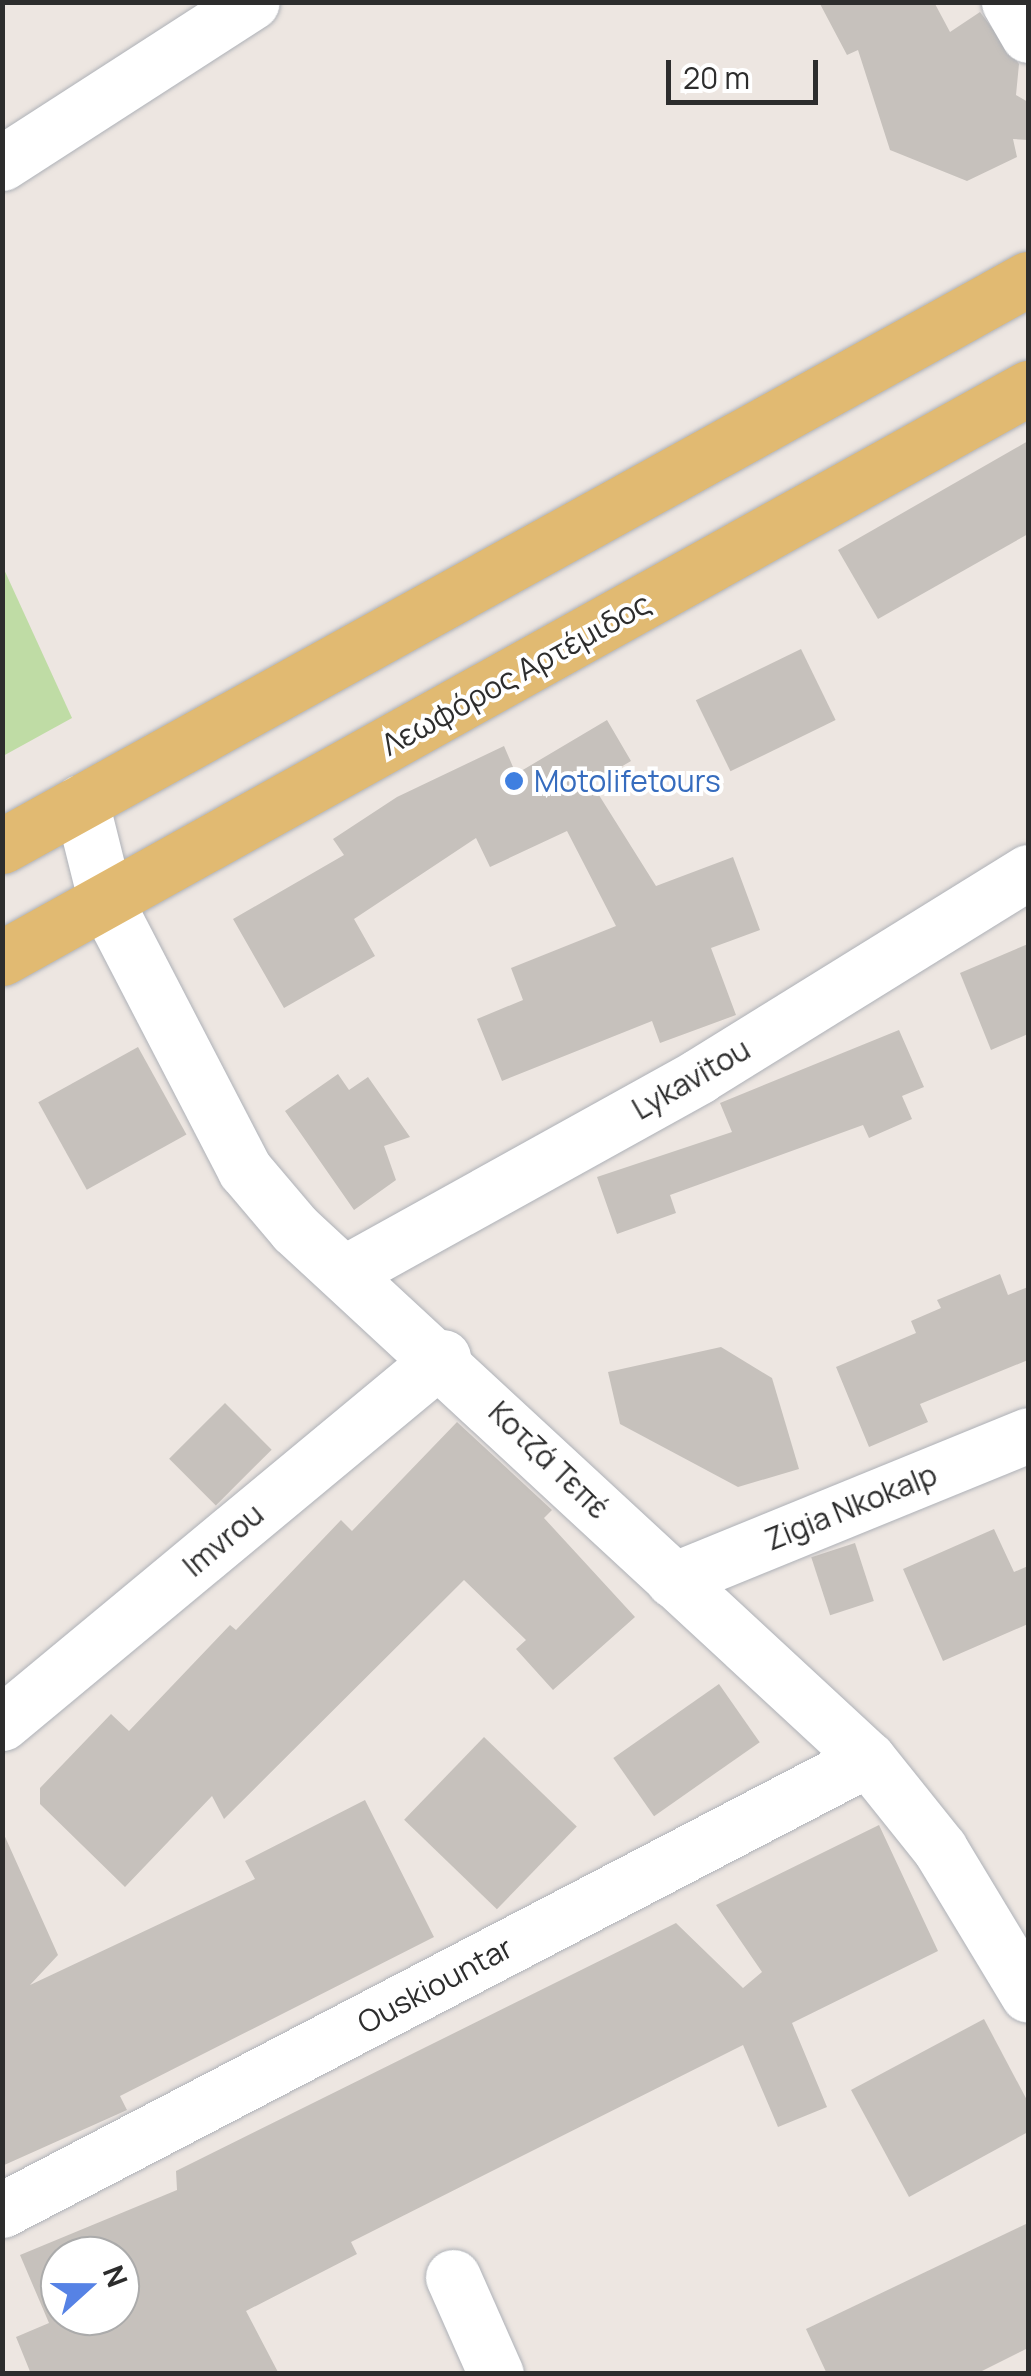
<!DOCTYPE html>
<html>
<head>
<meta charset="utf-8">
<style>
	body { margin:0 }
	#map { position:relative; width:1031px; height:2376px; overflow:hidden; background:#ede6e1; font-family:Manrope,sans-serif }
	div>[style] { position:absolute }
	.green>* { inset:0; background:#bfdca5 }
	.building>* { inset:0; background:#c6c1bc; transform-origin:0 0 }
	.roads { filter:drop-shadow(0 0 2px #aeb1b7) drop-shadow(0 0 2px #aeb1b7) }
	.minor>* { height:55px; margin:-27.5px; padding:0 27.5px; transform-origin:27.5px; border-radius:27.5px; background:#fff }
	.major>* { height:55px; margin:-27.5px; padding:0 27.5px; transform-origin:27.5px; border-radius:27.5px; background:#e1ba72 }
	.dots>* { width:28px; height:28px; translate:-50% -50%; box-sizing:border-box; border:5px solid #fff; border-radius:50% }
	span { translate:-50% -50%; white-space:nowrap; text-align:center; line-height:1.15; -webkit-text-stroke:8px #fff; paint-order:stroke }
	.street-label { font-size:30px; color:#2d2d2d }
	.shop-label { font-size:30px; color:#366cbe }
	.left { translate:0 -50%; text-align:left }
	.frame { position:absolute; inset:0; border:5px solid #2d2d2d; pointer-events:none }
	.north { position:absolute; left:40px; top:2236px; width:100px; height:100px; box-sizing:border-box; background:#fff; border:2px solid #ababab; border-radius:50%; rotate:69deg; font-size:28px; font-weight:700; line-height:40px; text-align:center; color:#2d2d2d }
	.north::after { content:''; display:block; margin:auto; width:35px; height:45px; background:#5682e5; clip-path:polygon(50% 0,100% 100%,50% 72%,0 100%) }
	.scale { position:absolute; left:666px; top:60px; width:152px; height:45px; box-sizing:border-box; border:5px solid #2d2d2d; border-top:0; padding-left:12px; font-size:30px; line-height:35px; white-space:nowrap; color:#2d2d2d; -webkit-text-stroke:8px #fff; paint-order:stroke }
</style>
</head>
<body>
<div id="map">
	<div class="green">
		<i style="clip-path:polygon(2px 565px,72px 718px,3px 756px,2px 756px)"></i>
	</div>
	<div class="building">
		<i style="clip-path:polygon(819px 2px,934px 2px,950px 32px,980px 12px,1019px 64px,1016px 95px,1028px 102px,1028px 140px,1013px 139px,1017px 157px,967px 181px,890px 150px,858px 50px,847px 55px)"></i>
		<i style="clip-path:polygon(1028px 441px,1028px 534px,878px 619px,838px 550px)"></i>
		<i style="left:801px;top:649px;width:79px;height:117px;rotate:64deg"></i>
		<i style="clip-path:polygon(607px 720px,631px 761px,592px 784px,656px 886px,733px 857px,760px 930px,711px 948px,736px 1015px,660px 1043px,652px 1021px,502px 1081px,477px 1019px,523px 1000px,511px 968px,616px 926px,567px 831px,490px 867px,476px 838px,354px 919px,375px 956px,284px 1008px,233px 919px,344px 855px,333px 839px,397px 797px,504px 746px,516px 774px)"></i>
		<i style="clip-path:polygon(1028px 944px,1028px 1034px,991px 1050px,960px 973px)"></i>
		<i style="clip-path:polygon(899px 1030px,924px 1087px,902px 1096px,912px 1119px,869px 1138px,863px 1125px,670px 1195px,676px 1213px,617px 1234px,597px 1177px,732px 1132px,720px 1103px)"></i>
		<i style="left:138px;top:1047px;width:100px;height:114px;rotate:61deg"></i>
		<i style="clip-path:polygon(338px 1074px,349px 1090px,368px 1077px,410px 1137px,384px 1146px,396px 1180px,354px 1210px,285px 1111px)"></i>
		<i style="clip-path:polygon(1000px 1274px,1008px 1295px,1028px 1287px,1028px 1360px,920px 1404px,928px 1422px,869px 1447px,836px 1367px,916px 1333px,911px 1321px,941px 1308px,937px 1300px)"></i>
		<i style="clip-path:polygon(721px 1347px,772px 1378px,799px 1469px,738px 1487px,620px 1424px,608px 1372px)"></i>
		<i style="left:225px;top:1403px;width:66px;height:79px;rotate:45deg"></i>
		<i style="clip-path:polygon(457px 1422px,552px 1510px,544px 1518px,635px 1617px,553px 1690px,516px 1649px,526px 1640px,464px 1580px,224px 1819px,212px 1796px,125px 1887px,40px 1804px,40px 1788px,111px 1714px,129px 1731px,230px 1625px,236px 1630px,341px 1520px,352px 1531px)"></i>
		<i style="clip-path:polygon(994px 1529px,1014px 1572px,1028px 1566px,1028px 1624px,943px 1661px,903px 1569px)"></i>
		<i style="left:855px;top:1543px;width:61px;height:46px;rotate:72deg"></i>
		<i style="left:719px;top:1684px;width:71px;height:129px;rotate:55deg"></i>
		<i style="left:484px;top:1737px;width:129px;height:115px;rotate:44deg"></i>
		<i style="clip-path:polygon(365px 1800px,434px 1937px,120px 2096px,127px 2110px,2px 2166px,2px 1830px,58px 1955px,30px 1985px,255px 1879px,245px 1861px)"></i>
		<i style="clip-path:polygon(evenodd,879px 1825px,938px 1951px,792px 2023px,827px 2107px,778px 2127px,743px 2045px,351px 2242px,357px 2254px,246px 2311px,279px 2374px,31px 2374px,16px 2337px,49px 2323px,20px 2255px,177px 2190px,176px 2171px,676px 1923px,743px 1988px,762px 1972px,716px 1905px,879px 1825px,60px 2256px,120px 2256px,120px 2316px,60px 2316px,60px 2256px)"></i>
		<i style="clip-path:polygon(984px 2019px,1028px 2102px,1028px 2132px,909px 2197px,851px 2090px)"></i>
		<i style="clip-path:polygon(1028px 2223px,1028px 2348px,976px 2374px,827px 2374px,806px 2329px)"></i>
	</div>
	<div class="roads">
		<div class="minor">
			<i style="left:1009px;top:2px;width:38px;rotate:60deg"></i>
			<i style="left:2px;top:163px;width:297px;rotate:-32.8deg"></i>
			<i style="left:81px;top:802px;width:103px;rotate:76deg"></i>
			<i style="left:106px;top:902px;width:302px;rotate:62.6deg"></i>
			<i style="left:245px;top:1170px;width:77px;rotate:49.7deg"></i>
			<i style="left:295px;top:1229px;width:781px;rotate:42.77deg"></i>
			<i style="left:868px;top:1759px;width:115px;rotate:51.3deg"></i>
			<i style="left:940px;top:1849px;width:170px;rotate:58.9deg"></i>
			<i style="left:346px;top:1272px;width:404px;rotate:-29deg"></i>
			<i style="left:699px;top:1076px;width:387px;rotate:-31.8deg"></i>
			<i style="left:673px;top:1580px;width:383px;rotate:-22.2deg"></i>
			<i style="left:2px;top:1723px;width:573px;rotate:-39.69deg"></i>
			<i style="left:2px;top:2210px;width:976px;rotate:-27.51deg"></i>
			<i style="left:453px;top:2277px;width:106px;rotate:66.1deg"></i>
		</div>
		<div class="major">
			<i style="left:2px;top:846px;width:1172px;rotate:-28.93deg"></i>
			<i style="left:2px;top:958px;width:1174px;rotate:-29.05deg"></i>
		</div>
	</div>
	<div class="dots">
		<i style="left:514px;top:781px;background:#3f7fe0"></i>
	</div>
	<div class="street-label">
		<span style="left:516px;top:674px;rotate:-29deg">Λεωφόρος Αρτέμιδος</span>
		<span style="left:691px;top:1079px;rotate:-30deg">Lykavitou</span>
		<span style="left:549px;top:1460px;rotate:44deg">Κοτζά Τεπέ</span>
		<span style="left:851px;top:1507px;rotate:-22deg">Zigia Nkokalp</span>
		<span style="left:223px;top:1540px;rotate:-40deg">Imvrou</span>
		<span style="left:435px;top:1985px;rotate:-28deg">Ouskiountar</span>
	</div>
	<div class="shop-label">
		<span class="left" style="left:534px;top:781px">Motolifetours</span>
	</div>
	<div class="frame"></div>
	<div class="north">N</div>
	<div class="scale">20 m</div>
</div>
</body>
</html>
